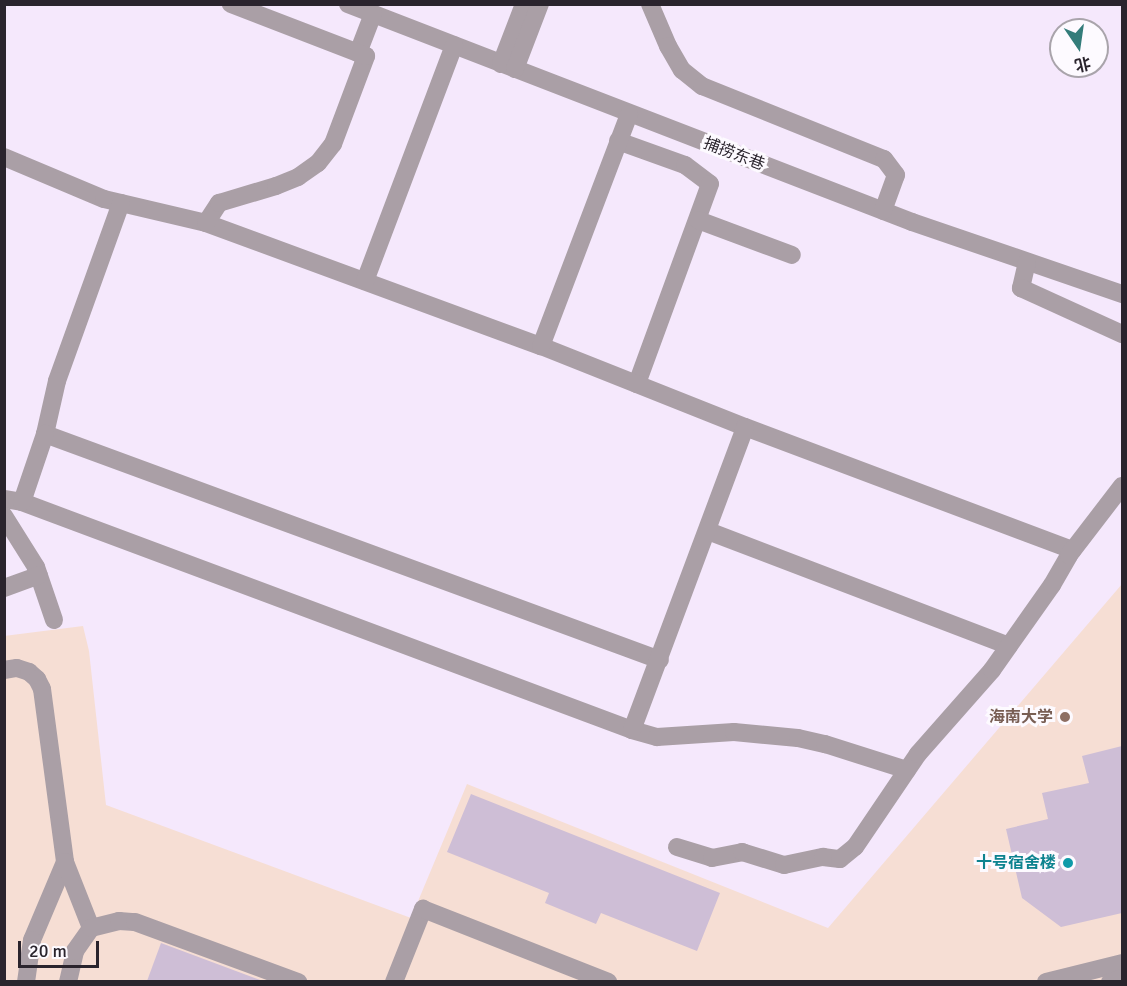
<!DOCTYPE html>
<html>
<head>
<meta charset="utf-8">
<style>
	body { margin:0 }
	#map { position:relative; width:1127px; height:986px; overflow:hidden; background:#f5e8fc; font-family:Signika,"Noto Sans SC",sans-serif }
	div>[style] { position:absolute }
	.education>* { inset:0; background:#f6ded4 }
	.building>* { inset:0; background:#cebed6 }
	.street>* { height:18px; margin:-9px; padding:0 9px; transform-origin:9px; border-radius:9px; background:#aa9fa6 }
	.dots>* { width:16px; height:16px; translate:-50% -50%; box-sizing:border-box; border:3px solid #fdfaff; border-radius:50% }
	span { translate:-50% -50%; white-space:nowrap; text-align:center; line-height:1.15; -webkit-text-stroke:6px #fdfaff; paint-order:stroke }
	.street-label { font-size:16px; color:#2a242d }
	.education-label { font-size:16px; color:#785e54; font-weight:700 }
	.right { translate:-100% -50%; text-align:right }
	.culture-label { font-size:16px; color:#0d838f; font-weight:700 }
	.frame { position:absolute; inset:0; border:6px solid #2a242d; pointer-events:none }
	.north { position:absolute; left:1049px; top:18px; width:60px; height:60px; box-sizing:border-box; background:#fdfaff; border:2px solid #a9a4ab; border-radius:50%; rotate:167deg; font-size:16px; font-weight:700; line-height:24px; text-align:center; color:#2a242d }
	.north::after { content:''; display:block; margin:auto; width:21px; height:27px; background:#337c7a; clip-path:polygon(50% 0,100% 100%,50% 72%,0 100%) }
	.scale { position:absolute; left:18px; top:941px; width:81px; height:27px; box-sizing:border-box; border:3px solid #2a242d; border-top:0; padding-left:8px; font-size:18px; line-height:21px; white-space:nowrap; color:#2a242d; -webkit-text-stroke:4px #fdfaff; paint-order:stroke }
</style>
</head>
<body>
<div id="map">
	<div class="education">
		<i style="clip-path:polygon(1122px 584px,1122px 981px,5px 981px,4px 636px,83px 626px,89px 651px,106px 805px,411px 918px,467px 784px,828px 928px)"></i>
	</div>
	<div class="building">
		<i style="clip-path:polygon(1122px 746px,1122px 913px,1061px 927px,1022px 898px,1006px 829px,1048px 819px,1042px 793px,1089px 783px,1082px 756px)"></i>
		<i style="clip-path:polygon(471px 794px,720px 893px,697px 951px,601px 913px,596px 924px,545px 903px,549px 893px,447px 852px)"></i>
		<i style="clip-path:polygon(161px 943px,263px 981px,147px 981px)"></i>
	</div>
	<div class="street">
		<i style="left:348px;top:4px;width:605px;rotate:21.13deg"></i>
		<i style="left:912px;top:222px;width:222px;rotate:18.9deg"></i>
		<i style="left:650px;top:4px;width:46px;rotate:66.8deg"></i>
		<i style="left:668px;top:46px;width:28px;rotate:60deg"></i>
		<i style="left:682px;top:70px;width:26px;rotate:39deg"></i>
		<i style="left:702px;top:86px;width:196px;rotate:21.9deg"></i>
		<i style="left:884px;top:159px;width:20px;rotate:53deg"></i>
		<i style="left:896px;top:175px;width:38px;rotate:110deg"></i>
		<i style="left:358px;top:53px;width:42px;rotate:-69deg"></i>
		<i style="left:501px;top:64px;width:64px;rotate:-69deg"></i>
		<i style="left:515px;top:69px;width:70px;rotate:-69deg"></i>
		<i style="left:618px;top:141px;width:71px;rotate:19.7deg"></i>
		<i style="left:685px;top:165px;width:31px;rotate:37deg"></i>
		<i style="left:710px;top:184px;width:213px;rotate:110.1deg"></i>
		<i style="left:4px;top:157px;width:108px;rotate:22.8deg"></i>
		<i style="left:104px;top:199px;width:105px;rotate:13.2deg"></i>
		<i style="left:206px;top:223px;width:357px;rotate:20.2deg"></i>
		<i style="left:541px;top:346px;width:219px;rotate:21.7deg"></i>
		<i style="left:745px;top:427px;width:350px;rotate:20.6deg"></i>
		<i style="left:121px;top:203px;width:189px;rotate:109.8deg"></i>
		<i style="left:57px;top:381px;width:54px;rotate:102.8deg"></i>
		<i style="left:45px;top:434px;width:655px;rotate:20.18deg"></i>
		<i style="left:698px;top:220px;width:100px;rotate:20.4deg"></i>
		<i style="left:206px;top:223px;width:24px;rotate:-57deg"></i>
		<i style="left:219px;top:203px;width:59px;rotate:-16.6deg"></i>
		<i style="left:276px;top:186px;width:24px;rotate:-22deg"></i>
		<i style="left:298px;top:177px;width:24px;rotate:-35deg"></i>
		<i style="left:318px;top:163px;width:24px;rotate:-52deg"></i>
		<i style="left:333px;top:144px;width:94px;rotate:-69.4deg"></i>
		<i style="left:366px;top:56px;width:145px;rotate:-158.9deg"></i>
		<i style="left:1027px;top:262px;width:27px;rotate:103deg"></i>
		<i style="left:1021px;top:288px;width:111px;rotate:24.5deg"></i>
		<i style="left:365px;top:281px;width:252px;rotate:-69.3deg"></i>
		<i style="left:541px;top:346px;width:248px;rotate:-69.2deg"></i>
		<i style="left:4px;top:499px;width:18px;rotate:9deg"></i>
		<i style="left:22px;top:502px;width:651px;rotate:20.49deg"></i>
		<i style="left:632px;top:730px;width:26px;rotate:16deg"></i>
		<i style="left:657px;top:737px;width:77px;rotate:-3.7deg"></i>
		<i style="left:734px;top:732px;width:64px;rotate:5.4deg"></i>
		<i style="left:798px;top:738px;width:28px;rotate:13deg"></i>
		<i style="left:825px;top:744px;width:86px;rotate:17.6deg"></i>
		<i style="left:22px;top:502px;width:72px;rotate:-71.3deg"></i>
		<i style="left:4px;top:516px;width:60px;rotate:57.9deg"></i>
		<i style="left:36px;top:567px;width:56px;rotate:71.2deg"></i>
		<i style="left:708px;top:531px;width:322px;rotate:20.9deg"></i>
		<i style="left:4px;top:588px;width:37px;rotate:-20deg"></i>
		<i style="left:4px;top:670px;width:13px;rotate:-9deg"></i>
		<i style="left:17px;top:668px;width:13px;rotate:18deg"></i>
		<i style="left:29px;top:672px;width:11px;rotate:41deg"></i>
		<i style="left:37px;top:679px;width:11px;rotate:63deg"></i>
		<i style="left:42px;top:689px;width:175px;rotate:82.4deg"></i>
		<i style="left:65px;top:862px;width:85px;rotate:112.9deg"></i>
		<i style="left:32px;top:940px;width:42px;rotate:98.1deg"></i>
		<i style="left:632px;top:730px;width:323px;rotate:-69.5deg"></i>
		<i style="left:677px;top:847px;width:37px;rotate:17deg"></i>
		<i style="left:712px;top:858px;width:31px;rotate:-11deg"></i>
		<i style="left:742px;top:852px;width:44px;rotate:17.2deg"></i>
		<i style="left:784px;top:865px;width:40px;rotate:-12deg"></i>
		<i style="left:823px;top:857px;width:17px;rotate:7deg"></i>
		<i style="left:840px;top:859px;width:19px;rotate:-39deg"></i>
		<i style="left:855px;top:847px;width:112px;rotate:-55.9deg"></i>
		<i style="left:918px;top:754px;width:112px;rotate:-48.6deg"></i>
		<i style="left:992px;top:670px;width:104px;rotate:-54.8deg"></i>
		<i style="left:1052px;top:585px;width:34px;rotate:-60deg"></i>
		<i style="left:1069px;top:555px;width:87px;rotate:-52.5deg"></i>
		<i style="left:65px;top:862px;width:71px;rotate:68.5deg"></i>
		<i style="left:68px;top:982px;width:32px;rotate:-77deg"></i>
		<i style="left:75px;top:951px;width:28px;rotate:-55deg"></i>
		<i style="left:91px;top:928px;width:29px;rotate:-14deg"></i>
		<i style="left:119px;top:921px;width:16px;rotate:4deg"></i>
		<i style="left:135px;top:922px;width:174px;rotate:20.2deg"></i>
		<i style="left:394px;top:982px;width:79px;rotate:-68.3deg"></i>
		<i style="left:423px;top:909px;width:199px;rotate:21.5deg"></i>
		<i style="left:1046px;top:982px;width:78px;rotate:-14deg"></i>
		<i style="left:1110px;top:982px;width:13px;rotate:-18deg"></i>
	</div>
	<div class="dots">
		<i style="left:1065px;top:717px;background:#8d6e63"></i>
		<i style="left:1068px;top:863px;background:#0f9aa8"></i>
	</div>
	<div class="street-label">
		<span style="left:734px;top:154px;rotate:21deg">捕捞东巷</span>
	</div>
	<div class="education-label">
		<span class="right" style="left:1053px;top:717px">海南大学</span>
	</div>
	<div class="culture-label">
		<span class="right" style="left:1056px;top:863px">十号宿舍楼</span>
	</div>
	<div class="frame"></div>
	<div class="north">北</div>
	<div class="scale">20 m</div>
</div>
</body>
</html>
